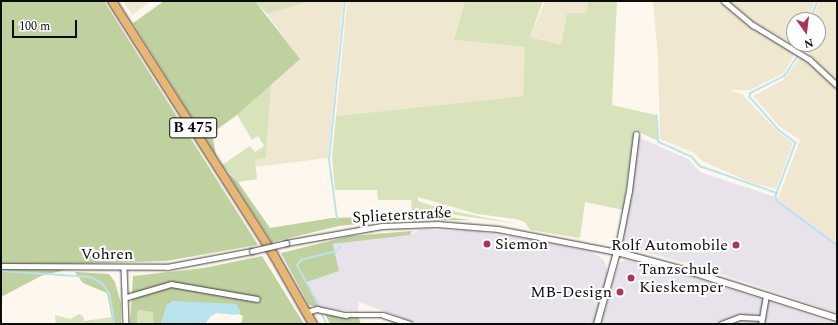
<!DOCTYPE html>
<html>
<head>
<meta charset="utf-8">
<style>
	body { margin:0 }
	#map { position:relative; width:838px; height:325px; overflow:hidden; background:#fdf7ee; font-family:Spectral,serif }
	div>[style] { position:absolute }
	.industrial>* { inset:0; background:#e8e2ea }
	.farmland>* { inset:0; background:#f0e7d1 }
	.green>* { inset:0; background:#d8e3bc }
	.forest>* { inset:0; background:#bfd19e }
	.water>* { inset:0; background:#b9e4ee }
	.stream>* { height:1.5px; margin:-0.75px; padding:0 0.75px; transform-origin:0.75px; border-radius:0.75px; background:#b9e4ee }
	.roads { filter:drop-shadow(0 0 1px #3f3f3f) drop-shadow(0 0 1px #3f3f3f) }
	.minor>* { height:4.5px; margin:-2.25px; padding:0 2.25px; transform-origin:2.25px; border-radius:2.25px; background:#fff }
	.tertiary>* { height:6px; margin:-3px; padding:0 3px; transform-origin:3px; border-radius:3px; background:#fff }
	.primary>* { height:8px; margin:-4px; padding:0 4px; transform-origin:4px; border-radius:4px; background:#e7b574 }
	.bridges { filter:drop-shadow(0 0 1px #3f3f3f) drop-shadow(0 0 1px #3f3f3f) }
	.minor-bridge>* { height:4.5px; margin:-2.25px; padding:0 2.25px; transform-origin:2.25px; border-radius:2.25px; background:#fff }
	.dots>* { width:11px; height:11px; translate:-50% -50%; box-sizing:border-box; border:2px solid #fff; border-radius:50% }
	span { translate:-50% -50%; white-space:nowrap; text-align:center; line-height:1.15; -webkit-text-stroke:4px #fff; paint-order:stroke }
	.shield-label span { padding:1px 3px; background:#fff; border:1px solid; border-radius:3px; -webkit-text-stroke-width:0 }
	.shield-label { font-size:15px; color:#0c0c0c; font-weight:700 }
	.street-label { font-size:16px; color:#0c0c0c }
	.poi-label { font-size:16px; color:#0c0c0c }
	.left { translate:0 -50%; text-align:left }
	.right { translate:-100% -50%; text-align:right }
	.frame { position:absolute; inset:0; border:2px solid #0c0c0c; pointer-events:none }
	.north { position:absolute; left:786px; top:12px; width:40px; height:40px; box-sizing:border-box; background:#fff; border:1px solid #9e9e9e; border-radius:50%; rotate:166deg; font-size:11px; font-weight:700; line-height:16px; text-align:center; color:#0c0c0c }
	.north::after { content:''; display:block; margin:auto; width:14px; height:18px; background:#aa3752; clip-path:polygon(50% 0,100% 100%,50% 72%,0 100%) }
	.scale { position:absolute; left:12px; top:20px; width:65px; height:18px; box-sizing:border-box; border:2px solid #0c0c0c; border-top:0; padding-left:5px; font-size:12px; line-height:14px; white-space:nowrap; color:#0c0c0c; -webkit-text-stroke:3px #fff; paint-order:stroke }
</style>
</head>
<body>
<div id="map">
	<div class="industrial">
		<i style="clip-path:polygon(638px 137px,688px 159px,700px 172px,778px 198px,837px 242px,837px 313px,697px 266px,623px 246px)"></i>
		<i style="clip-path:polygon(419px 230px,470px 231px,530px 239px,591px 252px,603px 259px,607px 268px,607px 277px,593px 324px,419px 324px,359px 302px,358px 312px,318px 307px,307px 282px,339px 271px,333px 244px,410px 235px)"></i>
		<i style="clip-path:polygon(626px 260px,697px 278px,837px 324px,601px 324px,617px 270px,620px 263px)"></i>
	</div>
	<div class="farmland">
		<i style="clip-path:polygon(123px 1px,151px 1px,132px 15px)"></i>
		<i style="clip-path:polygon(311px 1px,343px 1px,328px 158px,255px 167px,254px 160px,266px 158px,271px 85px,299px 59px,267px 14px)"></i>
		<i style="clip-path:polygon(347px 1px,465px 1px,454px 40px,526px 47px,523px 96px,336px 116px)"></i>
		<i style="clip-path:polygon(545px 1px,588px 1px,586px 13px,567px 13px,561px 45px,530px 37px)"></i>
		<i style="clip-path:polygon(653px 1px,720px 1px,752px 26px,795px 53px,784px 73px,750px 90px,730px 90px,743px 95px,779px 133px,793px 143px,776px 189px,752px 183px,702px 161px,694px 153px,660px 139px,658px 58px)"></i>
		<i style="clip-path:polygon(728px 1px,815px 1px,809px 20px,794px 20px,794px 44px,754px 22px)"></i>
		<i style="clip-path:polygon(819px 1px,837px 1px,837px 82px,803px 48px,805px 44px,818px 44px,818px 20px,813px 20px)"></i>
		<i style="clip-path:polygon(802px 55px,837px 87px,837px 242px,778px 198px,800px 140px,780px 127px,753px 96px,783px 80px)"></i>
	</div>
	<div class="green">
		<i style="clip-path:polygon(255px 1px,311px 1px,267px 14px)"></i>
		<i style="clip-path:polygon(465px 1px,543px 1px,530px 37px,561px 45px,567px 13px,586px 13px,588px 1px,617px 1px,612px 105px,656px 115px,658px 141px,635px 130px,623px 210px,585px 202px,580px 238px,530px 230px,525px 222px,516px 219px,477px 214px,418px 197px,418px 201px,443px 209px,518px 224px,435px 212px,412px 212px,411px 200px,378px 200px,377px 190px,335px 190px,332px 156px,336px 116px,523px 96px,525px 47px,454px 40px)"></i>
		<i style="clip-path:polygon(271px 85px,266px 158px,255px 160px,257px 179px,238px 182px,222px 165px,250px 146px,255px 152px,264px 146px,258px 136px,252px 140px,237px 115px)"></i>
		<i style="clip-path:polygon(138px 310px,154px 312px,154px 324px,137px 324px)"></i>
		<i style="clip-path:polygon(79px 314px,83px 316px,84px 321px,112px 317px,113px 324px,56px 324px,55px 315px,70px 319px)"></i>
	</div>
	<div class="forest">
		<i style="clip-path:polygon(1px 1px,104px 1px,258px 245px,166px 261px,66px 264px,65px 270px,41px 276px,1px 297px)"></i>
		<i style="clip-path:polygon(164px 1px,255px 1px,300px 59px,237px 115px,212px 133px,216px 155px,133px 23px)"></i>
		<i style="clip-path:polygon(228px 173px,238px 182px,270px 228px,332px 218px,430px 215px,470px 220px,383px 221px,339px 226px,272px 242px)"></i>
		<i style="clip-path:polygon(412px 231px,410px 235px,333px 244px,339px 271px,307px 282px,318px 307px,309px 305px,281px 253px,350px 236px)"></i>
		<i style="clip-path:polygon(262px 256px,304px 324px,241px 324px,243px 316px,239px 314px,240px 310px,174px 301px,167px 305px,161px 324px,154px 324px,153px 312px,138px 310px,137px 324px,130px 324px,133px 276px,204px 268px)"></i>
		<i style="clip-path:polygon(75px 272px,109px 274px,115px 282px,121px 304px,121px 324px,113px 324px,107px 293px,83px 283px)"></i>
		<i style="clip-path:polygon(325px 314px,358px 316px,361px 324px,330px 324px)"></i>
	</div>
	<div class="water">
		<i style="clip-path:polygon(174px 301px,236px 304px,240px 310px,239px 314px,235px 315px,217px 313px,211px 316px,205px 324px,161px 324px,167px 305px)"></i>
	</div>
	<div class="stream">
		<i style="left:811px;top:20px;width:20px;rotate:-72deg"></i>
		<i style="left:800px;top:52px;width:9px;rotate:-69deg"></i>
		<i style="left:799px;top:55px;width:25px;rotate:124deg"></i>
		<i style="left:785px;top:76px;width:38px;rotate:153deg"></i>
		<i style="left:751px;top:93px;width:4px;rotate:104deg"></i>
		<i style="left:750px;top:97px;width:44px;rotate:48.7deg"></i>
		<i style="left:779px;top:130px;width:21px;rotate:37deg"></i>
		<i style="left:796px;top:143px;width:57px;rotate:110.7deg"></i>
		<i style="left:776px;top:196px;width:5px;rotate:79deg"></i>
		<i style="left:777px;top:201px;width:74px;rotate:36.3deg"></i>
		<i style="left:657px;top:115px;width:27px;rotate:86deg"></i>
		<i style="left:659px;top:142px;width:36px;rotate:24deg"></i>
		<i style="left:692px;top:157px;width:12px;rotate:48deg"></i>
		<i style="left:700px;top:166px;width:82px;rotate:19.3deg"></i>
		<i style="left:337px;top:219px;width:60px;rotate:-97.7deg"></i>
		<i style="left:329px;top:160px;width:160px;rotate:-84.3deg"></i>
		<i style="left:1px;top:271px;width:90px;rotate:3.8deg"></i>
		<i style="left:91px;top:277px;width:13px;rotate:29deg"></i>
		<i style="left:102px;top:283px;width:14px;rotate:54deg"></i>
		<i style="left:110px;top:294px;width:30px;rotate:81deg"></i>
		<i style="left:319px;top:306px;width:46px;rotate:-118.8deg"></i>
		<i style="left:297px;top:266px;width:7px;rotate:-56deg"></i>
		<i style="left:301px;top:260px;width:37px;rotate:-14deg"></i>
		<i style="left:337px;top:251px;width:6px;rotate:-51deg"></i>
		<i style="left:322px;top:314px;width:11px;rotate:63deg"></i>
	</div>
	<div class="roads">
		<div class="minor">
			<i style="left:724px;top:1px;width:38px;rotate:40deg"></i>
			<i style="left:753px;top:25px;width:66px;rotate:31.3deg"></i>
			<i style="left:809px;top:59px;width:38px;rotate:43deg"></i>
			<i style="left:286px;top:243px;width:97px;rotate:-10deg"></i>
			<i style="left:382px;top:226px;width:55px;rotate:-2.1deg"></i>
			<i style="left:437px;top:224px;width:61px;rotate:4.7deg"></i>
			<i style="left:498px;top:229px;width:121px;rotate:10.9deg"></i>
			<i style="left:617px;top:252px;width:62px;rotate:-78.9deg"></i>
			<i style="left:629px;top:191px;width:57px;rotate:-83deg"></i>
			<i style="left:1px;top:266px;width:166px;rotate:0.3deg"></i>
			<i style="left:167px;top:267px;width:86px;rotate:-10.7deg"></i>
			<i style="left:124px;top:267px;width:57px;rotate:88deg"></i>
			<i style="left:127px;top:297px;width:46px;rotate:-16.5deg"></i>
			<i style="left:171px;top:284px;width:87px;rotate:9.9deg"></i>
			<i style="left:307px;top:312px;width:10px;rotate:-17deg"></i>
			<i style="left:317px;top:309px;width:30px;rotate:12deg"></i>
			<i style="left:346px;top:315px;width:37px"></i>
			<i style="left:383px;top:315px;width:28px;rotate:18deg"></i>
			<i style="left:721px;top:324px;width:20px;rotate:-20deg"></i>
			<i style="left:740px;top:317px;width:21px;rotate:3deg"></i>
			<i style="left:761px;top:324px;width:29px;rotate:-80deg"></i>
		</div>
		<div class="tertiary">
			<i style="left:597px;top:324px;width:75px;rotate:-74.5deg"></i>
			<i style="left:617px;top:252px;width:81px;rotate:15.1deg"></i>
			<i style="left:695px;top:273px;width:149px;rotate:17.6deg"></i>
		</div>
		<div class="primary">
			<i style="left:112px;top:1px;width:300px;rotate:57.5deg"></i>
			<i style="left:273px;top:254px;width:81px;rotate:60.3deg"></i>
		</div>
	</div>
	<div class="bridges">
		<div class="minor-bridge">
			<i style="left:252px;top:251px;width:35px;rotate:-13deg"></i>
		</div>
	</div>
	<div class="dots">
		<i style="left:487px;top:244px;background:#aa3752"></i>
		<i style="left:736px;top:245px;background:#aa3752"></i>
		<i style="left:631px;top:278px;background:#aa3752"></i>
		<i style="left:620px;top:292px;background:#aa3752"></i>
	</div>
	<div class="shield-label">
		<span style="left:193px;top:128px">B 475</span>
	</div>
	<div class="street-label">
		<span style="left:402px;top:215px;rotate:-3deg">Splieterstraße</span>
		<span style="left:107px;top:254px">Vohren</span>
	</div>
	<div class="poi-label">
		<span class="left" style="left:495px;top:244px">Siemon</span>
		<span class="right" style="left:728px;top:245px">Rolf Automobile</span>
		<span class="left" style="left:639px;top:278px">Tanzschule<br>Kieskemper</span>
		<span class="right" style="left:612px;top:292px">MB-Design</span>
	</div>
	<div class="frame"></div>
	<div class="north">N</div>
	<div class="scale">100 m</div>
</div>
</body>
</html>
